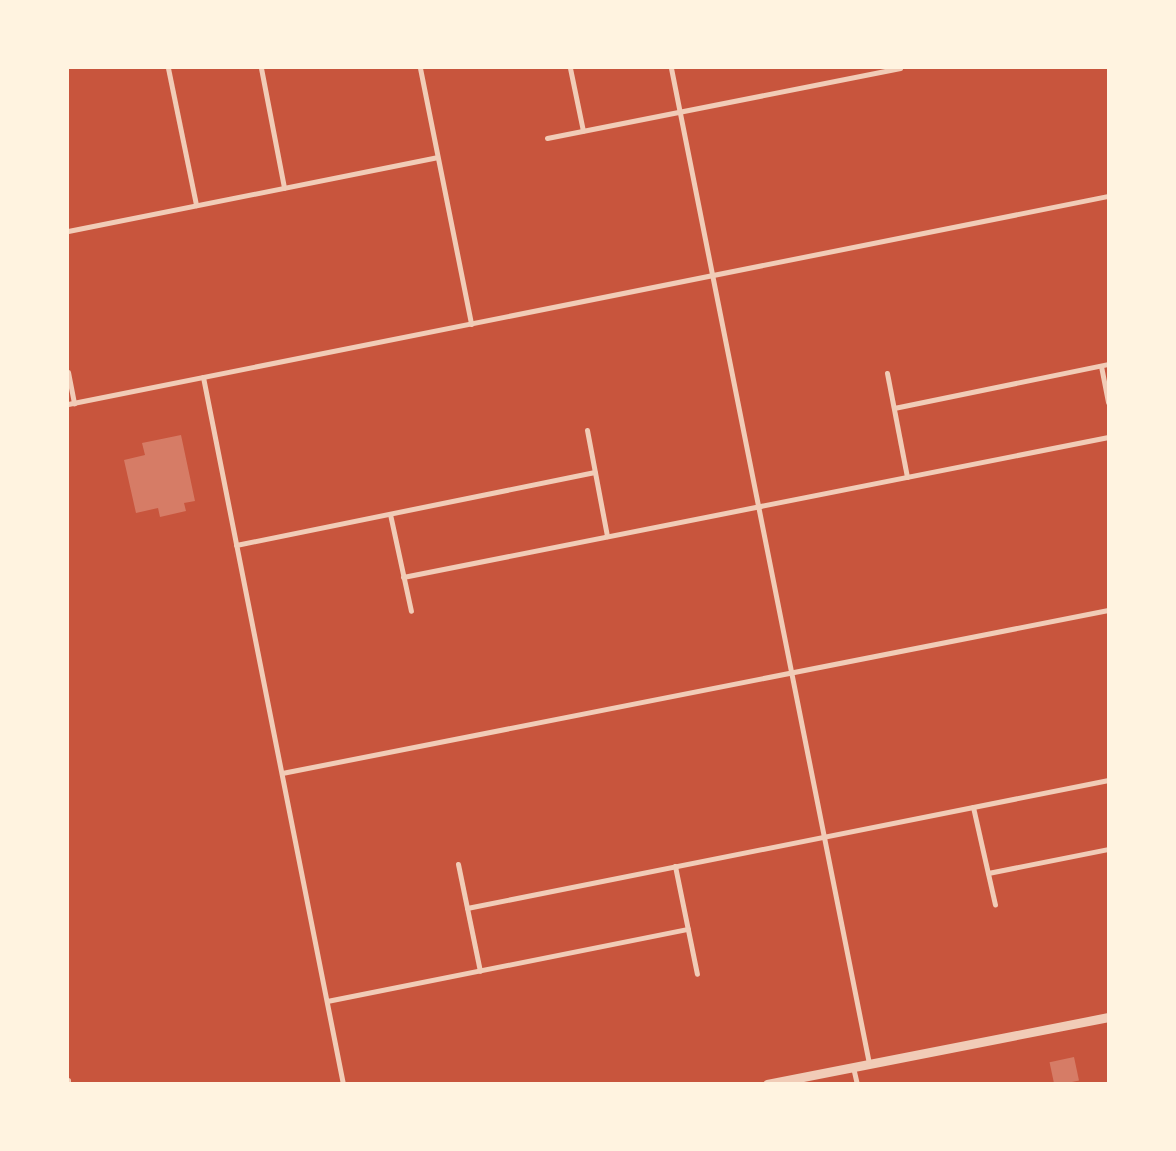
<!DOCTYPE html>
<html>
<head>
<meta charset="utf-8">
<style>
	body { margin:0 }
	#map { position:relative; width:1176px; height:1151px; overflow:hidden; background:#c8553d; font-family:Montserrat,sans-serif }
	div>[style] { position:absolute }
	.building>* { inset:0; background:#d67c66; transform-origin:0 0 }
	.minor>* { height:5px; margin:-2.5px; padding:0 2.5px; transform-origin:2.5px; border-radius:2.5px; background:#f1ccb7 }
	.tertiary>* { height:9px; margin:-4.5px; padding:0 4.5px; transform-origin:4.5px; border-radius:4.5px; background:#f1ccb7 }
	span { translate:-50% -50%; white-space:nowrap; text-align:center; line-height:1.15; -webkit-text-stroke:4px #fff3e0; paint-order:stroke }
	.frame { position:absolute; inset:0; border:69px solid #fff3e0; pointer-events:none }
</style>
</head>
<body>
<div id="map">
	<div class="building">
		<i style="clip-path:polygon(181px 435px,195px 501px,184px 503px,186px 511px,160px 517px,158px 508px,136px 513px,124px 460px,145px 455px,142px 443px)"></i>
		<i style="left:1074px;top:1057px;width:24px;height:25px;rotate:78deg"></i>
	</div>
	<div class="minor">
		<i style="left:168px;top:68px;width:140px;rotate:78.4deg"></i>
		<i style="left:261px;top:68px;width:122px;rotate:79.1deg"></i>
		<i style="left:420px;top:68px;width:261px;rotate:78.7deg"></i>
		<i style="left:570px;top:68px;width:64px;rotate:78.3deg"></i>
		<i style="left:671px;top:68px;width:1015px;rotate:78.75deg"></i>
		<i style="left:547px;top:138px;width:360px;rotate:-11.2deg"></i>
		<i style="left:68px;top:231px;width:376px;rotate:-11.3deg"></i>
		<i style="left:1101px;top:366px;width:37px;rotate:79deg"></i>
		<i style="left:68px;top:372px;width:32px;rotate:79deg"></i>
		<i style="left:887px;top:373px;width:106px;rotate:79.1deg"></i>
		<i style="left:203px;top:377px;width:721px;rotate:78.8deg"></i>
		<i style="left:68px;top:404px;width:1061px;rotate:-11.31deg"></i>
		<i style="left:894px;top:408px;width:218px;rotate:-11.6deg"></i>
		<i style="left:587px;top:430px;width:108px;rotate:79.3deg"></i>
		<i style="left:390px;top:514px;width:99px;rotate:77.8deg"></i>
		<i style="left:236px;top:545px;width:366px;rotate:-11.5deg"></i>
		<i style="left:403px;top:577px;width:719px;rotate:-11.23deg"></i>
		<i style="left:282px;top:773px;width:842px;rotate:-11.16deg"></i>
		<i style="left:973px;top:807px;width:100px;rotate:77.3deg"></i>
		<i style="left:458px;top:864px;width:109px;rotate:78.4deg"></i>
		<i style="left:675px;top:866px;width:110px;rotate:78.5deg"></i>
		<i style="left:988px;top:873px;width:122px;rotate:-11.3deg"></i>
		<i style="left:467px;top:908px;width:654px;rotate:-11.29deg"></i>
		<i style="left:327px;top:1001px;width:368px;rotate:-11.3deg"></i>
		<i style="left:853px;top:1067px;width:17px;rotate:77deg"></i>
		<i style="left:68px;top:1080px;width:4px;rotate:90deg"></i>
	</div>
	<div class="tertiary">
		<i style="left:767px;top:1084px;width:348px;rotate:-11.1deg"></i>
	</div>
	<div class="frame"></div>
</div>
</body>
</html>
